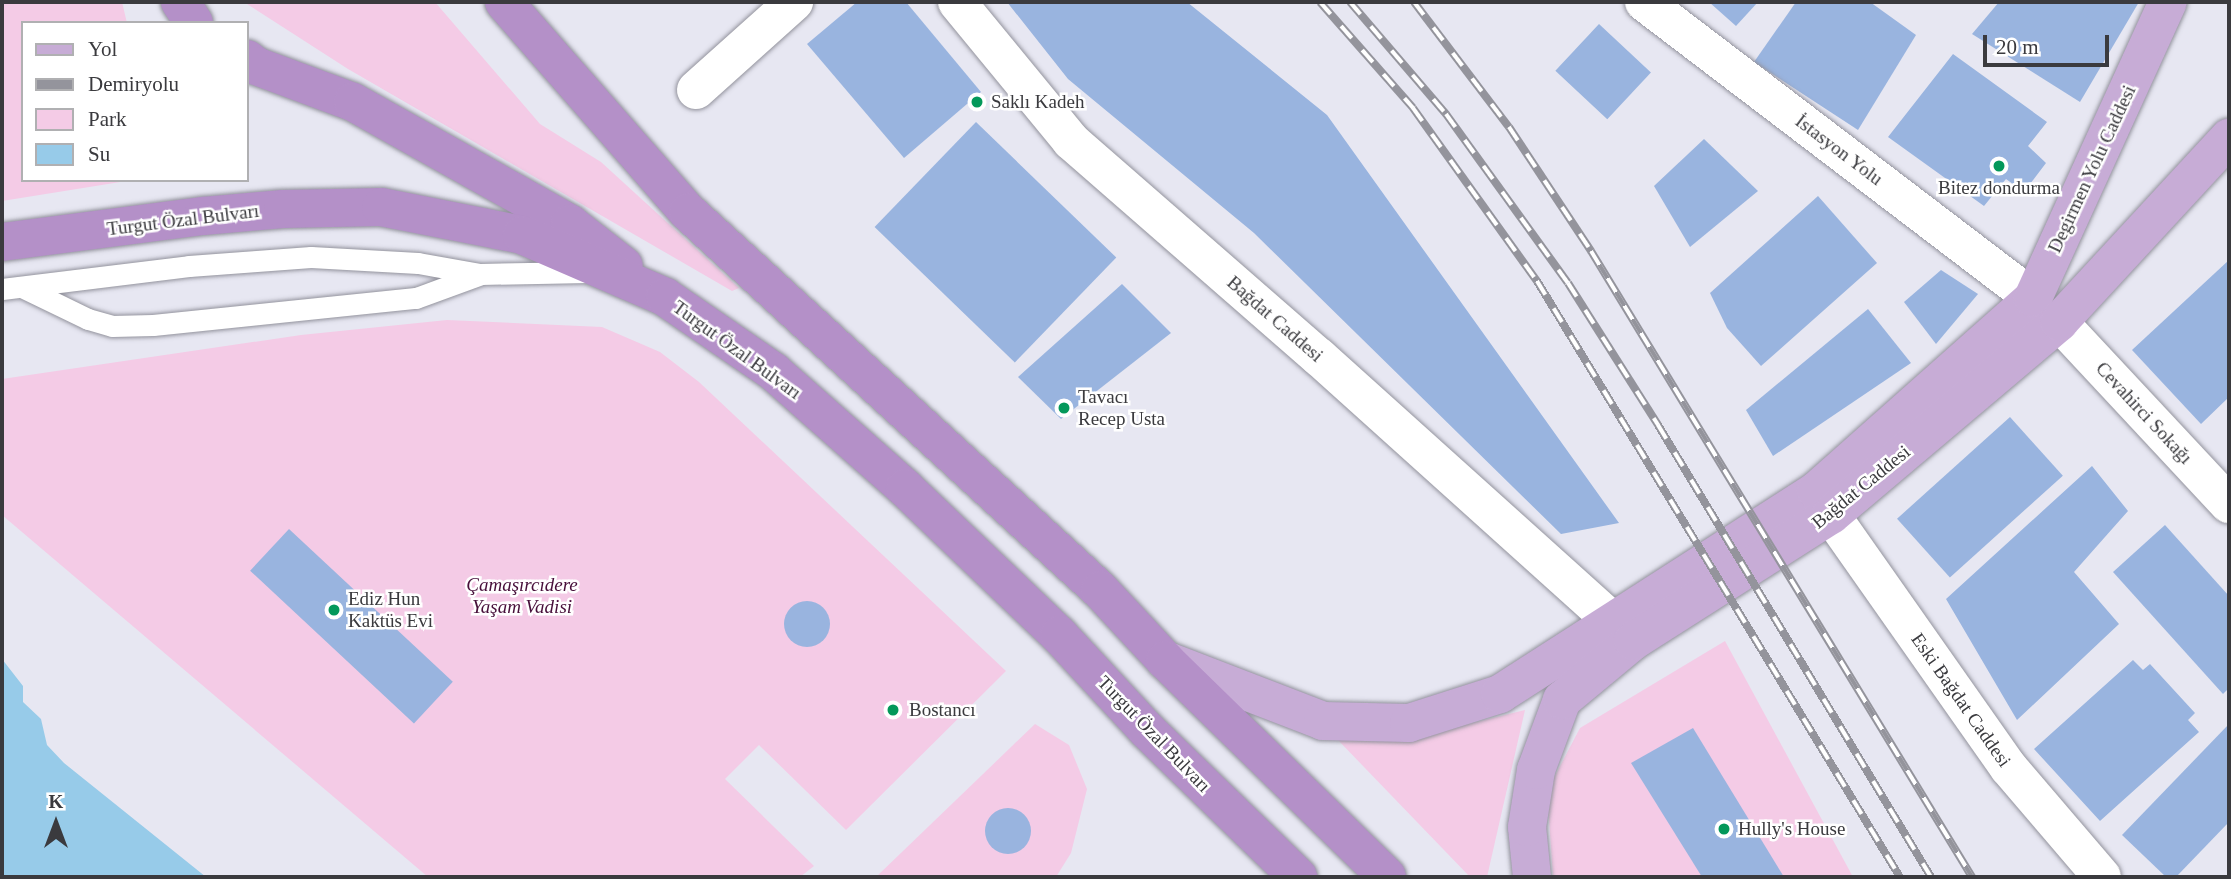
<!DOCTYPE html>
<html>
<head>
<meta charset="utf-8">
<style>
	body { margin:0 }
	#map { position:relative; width:2231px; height:879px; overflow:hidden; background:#e7e7f2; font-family:"Times New Roman",serif }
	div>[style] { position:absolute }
	.green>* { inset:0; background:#f4cbe6 }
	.water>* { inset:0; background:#97cbe9 }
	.building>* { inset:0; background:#99b4df; transform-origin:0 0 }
	.round { border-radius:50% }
	.roads { filter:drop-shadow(0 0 2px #93939d) drop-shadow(0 0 2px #93939d) }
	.service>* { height:21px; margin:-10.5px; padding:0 10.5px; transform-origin:10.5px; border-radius:10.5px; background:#fff }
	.minor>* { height:38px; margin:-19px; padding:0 19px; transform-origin:19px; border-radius:19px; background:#fff }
	.tertiary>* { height:38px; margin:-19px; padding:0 19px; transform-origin:19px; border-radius:19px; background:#fff }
	.primary>* { height:38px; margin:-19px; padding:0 19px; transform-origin:19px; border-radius:19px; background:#c7acd6 }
	.trunk>* { height:38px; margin:-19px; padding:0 19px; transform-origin:19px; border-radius:19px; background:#b490c8 }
	.rail>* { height:8px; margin-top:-4px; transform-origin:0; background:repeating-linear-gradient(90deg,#fff 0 16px,#94949c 0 32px); box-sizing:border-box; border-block:2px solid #94949c }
	.dots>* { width:19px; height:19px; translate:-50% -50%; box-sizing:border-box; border:4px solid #fff; border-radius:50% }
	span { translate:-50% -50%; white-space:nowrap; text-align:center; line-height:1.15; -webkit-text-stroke:5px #fff; paint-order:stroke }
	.poi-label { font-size:19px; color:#3a3a3e }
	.left { translate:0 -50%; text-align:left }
	.street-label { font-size:19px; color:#3a3a3e }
	.park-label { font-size:19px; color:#470f3a; font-style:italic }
	.frame { position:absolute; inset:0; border:4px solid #3a3a3e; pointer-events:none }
	.legend { position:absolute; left:21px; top:21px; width:228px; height:161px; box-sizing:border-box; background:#fff; border:2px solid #b0b0b2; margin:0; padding:9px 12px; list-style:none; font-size:21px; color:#3a3a3e }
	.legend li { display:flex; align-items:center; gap:14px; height:35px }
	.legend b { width:35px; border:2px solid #b0b0b2 }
	.north { position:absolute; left:21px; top:788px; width:70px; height:70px; -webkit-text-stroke:5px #fff; paint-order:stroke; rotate:0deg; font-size:19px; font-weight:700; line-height:28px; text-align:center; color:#3a3a3e }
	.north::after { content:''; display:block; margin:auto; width:24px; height:32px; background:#3a3a3e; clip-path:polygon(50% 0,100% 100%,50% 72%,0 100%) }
	.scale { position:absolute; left:1983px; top:35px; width:126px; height:32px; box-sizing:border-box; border:4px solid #3a3a3e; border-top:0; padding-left:9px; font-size:21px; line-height:24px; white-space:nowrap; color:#3a3a3e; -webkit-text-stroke:5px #fff; paint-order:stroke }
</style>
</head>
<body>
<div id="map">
	<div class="green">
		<i style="clip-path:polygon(2px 2px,122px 2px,127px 23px,23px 23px,23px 180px,133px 180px,2px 201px)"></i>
		<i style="clip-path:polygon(244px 2px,435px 2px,540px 124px,601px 162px,739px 288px,732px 291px,348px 69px)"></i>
		<i style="clip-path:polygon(447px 320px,602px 327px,660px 352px,699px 382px,1006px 671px,846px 830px,759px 745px,725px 779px,814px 866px,800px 877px,428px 877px,2px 515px,2px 379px,301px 335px)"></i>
		<i style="clip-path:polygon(1725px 641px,1853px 877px,1553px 877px,1547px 791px,1580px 728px)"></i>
		<i style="clip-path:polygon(1525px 710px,1487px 877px,1470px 877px,1337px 739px,1416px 737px)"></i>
		<i style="clip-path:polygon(1035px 724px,1069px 745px,1087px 789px,1071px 853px,1056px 877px,876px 877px)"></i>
	</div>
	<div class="water">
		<i style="clip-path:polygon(2px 659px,23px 686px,23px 702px,41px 719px,47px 745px,64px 763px,206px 877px,2px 877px)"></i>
	</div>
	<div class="building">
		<i style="clip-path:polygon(857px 2px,906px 2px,981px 92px,904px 158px,807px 44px)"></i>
		<i style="clip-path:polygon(1007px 2px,1187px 2px,1327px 115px,1619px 523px,1561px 534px,1254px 233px,1068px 79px)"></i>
		<i style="clip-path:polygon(1709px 2px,1758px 2px,1736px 26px)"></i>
		<i style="clip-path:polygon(1796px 2px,1870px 2px,1916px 35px,1858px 130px,1754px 62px)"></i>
		<i style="clip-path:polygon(1999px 2px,2139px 2px,2080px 102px,1972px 34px)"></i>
		<i style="left:1599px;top:24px;width:71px;height:64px;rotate:43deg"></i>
		<i style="clip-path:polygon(1953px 54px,2047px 122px,2028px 146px,2046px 163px,2024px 192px,2006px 179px,1984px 206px,1888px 137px)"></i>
		<i style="left:976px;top:122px;width:195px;height:146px;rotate:44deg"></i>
		<i style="clip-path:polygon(1704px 139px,1758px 191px,1690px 247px,1654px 186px)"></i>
		<i style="clip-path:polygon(1818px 196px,1877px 263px,1761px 366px,1727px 328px,1710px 293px)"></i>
		<i style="clip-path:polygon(2229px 260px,2229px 397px,2201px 424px,2132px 350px)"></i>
		<i style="clip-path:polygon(1941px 270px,1978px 294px,1936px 344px,1904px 302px)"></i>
		<i style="clip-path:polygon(1122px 284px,1171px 333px,1061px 419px,1018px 377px)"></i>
		<i style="clip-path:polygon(1868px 309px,1911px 363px,1773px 456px,1746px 410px)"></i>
		<i style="left:2010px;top:417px;width:79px;height:152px;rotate:48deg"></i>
		<i style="clip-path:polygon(2092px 466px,2128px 511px,2074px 572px,2119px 624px,2017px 720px,1946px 599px)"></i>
		<i style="clip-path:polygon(2165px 525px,2229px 596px,2229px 688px,2223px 694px,2113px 572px)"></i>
		<i style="left:289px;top:529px;width:224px;height:57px;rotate:43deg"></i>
		<i class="round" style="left:784px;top:601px;width:46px;height:46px"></i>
		<i style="clip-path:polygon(2133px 660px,2143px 670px,2150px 664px,2195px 713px,2188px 720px,2199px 732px,2100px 821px,2034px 749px)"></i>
		<i style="clip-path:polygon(2229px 724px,2229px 822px,2176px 877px,2166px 877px,2122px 835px)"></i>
		<i style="clip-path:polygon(1693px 728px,1784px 877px,1702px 877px,1631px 763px)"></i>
		<i class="round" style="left:985px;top:808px;width:46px;height:46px"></i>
	</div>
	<div class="roads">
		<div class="service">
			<i style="left:22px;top:287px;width:73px;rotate:25.9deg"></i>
			<i style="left:88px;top:319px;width:25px;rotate:16deg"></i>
			<i style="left:112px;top:326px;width:41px;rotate:-1.4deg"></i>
			<i style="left:153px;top:325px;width:264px;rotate:-5.9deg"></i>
			<i style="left:416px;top:298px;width:67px;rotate:-20.1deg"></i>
			<i style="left:2px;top:289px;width:188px;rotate:-7deg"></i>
			<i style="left:189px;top:266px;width:122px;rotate:-4.2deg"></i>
			<i style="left:311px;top:257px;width:107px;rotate:3.2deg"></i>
			<i style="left:418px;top:263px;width:63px;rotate:10.1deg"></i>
			<i style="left:480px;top:274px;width:108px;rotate:-1.1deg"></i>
		</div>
		<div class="minor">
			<i style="left:957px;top:2px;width:180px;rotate:50.6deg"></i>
			<i style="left:1071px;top:141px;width:329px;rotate:41.1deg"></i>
			<i style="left:1319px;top:357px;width:393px;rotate:42deg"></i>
			<i style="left:1644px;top:2px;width:489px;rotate:37.3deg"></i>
			<i style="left:696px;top:90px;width:132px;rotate:-41.9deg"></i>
			<i style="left:2059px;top:322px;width:249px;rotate:47deg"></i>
		</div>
		<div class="tertiary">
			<i style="left:1831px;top:515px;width:309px;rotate:54.9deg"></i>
			<i style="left:2009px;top:768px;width:143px;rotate:49.5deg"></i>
		</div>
		<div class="primary">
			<i style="left:1165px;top:660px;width:169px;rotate:21.1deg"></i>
			<i style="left:1323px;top:721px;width:86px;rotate:1.3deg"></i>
			<i style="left:1409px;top:723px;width:96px;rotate:-17.7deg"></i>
			<i style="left:1500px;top:694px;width:376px;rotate:-32.7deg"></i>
			<i style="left:1816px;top:491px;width:290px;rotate:-41.6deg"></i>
			<i style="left:2033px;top:298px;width:325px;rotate:-65.5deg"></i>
			<i style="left:1532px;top:877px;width:50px;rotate:-95.7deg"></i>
			<i style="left:1527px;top:827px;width:58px;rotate:-81deg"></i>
			<i style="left:1536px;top:770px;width:75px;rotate:-69.6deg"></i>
			<i style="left:1562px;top:700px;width:92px;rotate:-39.7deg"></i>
			<i style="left:1633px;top:641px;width:235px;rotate:-32.5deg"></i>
			<i style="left:1831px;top:515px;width:299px;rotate:-40.2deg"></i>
			<i style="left:2059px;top:322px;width:251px;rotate:-47.3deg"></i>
		</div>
		<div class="trunk">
			<i style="left:180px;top:2px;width:25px;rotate:56deg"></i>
			<i style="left:504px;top:2px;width:279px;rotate:48.8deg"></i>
			<i style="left:688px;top:212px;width:559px;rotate:42.54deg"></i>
			<i style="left:1100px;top:590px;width:96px;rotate:47.1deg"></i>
			<i style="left:1165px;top:660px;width:310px;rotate:44.3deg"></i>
			<i style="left:247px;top:59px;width:11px;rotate:38deg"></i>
			<i style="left:256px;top:66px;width:103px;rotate:20.4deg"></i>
			<i style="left:353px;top:102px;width:249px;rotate:29.3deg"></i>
			<i style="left:570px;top:224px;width:68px;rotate:37.9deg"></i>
			<i style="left:2px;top:242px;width:203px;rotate:-7.4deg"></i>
			<i style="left:203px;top:216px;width:80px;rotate:-5deg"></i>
			<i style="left:283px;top:209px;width:98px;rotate:-1.2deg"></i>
			<i style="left:381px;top:207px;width:144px;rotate:11.2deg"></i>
			<i style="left:522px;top:235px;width:156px;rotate:23.4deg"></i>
			<i style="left:665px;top:297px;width:132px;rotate:34.5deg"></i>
			<i style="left:774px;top:372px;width:175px;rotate:41.5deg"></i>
			<i style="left:905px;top:488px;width:213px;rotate:43.7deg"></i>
			<i style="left:1059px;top:635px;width:129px;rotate:47.2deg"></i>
			<i style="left:1147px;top:730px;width:211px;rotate:44.2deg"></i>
		</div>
	</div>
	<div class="rail">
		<i style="left:1320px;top:2px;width:141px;rotate:48.7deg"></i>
		<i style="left:1413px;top:108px;width:213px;rotate:54.4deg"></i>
		<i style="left:1537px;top:281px;width:698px;rotate:58.66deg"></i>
		<i style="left:1350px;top:2px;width:148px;rotate:49.4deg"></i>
		<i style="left:1446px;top:114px;width:208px;rotate:54.2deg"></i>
		<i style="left:1568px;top:283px;width:168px;rotate:57.6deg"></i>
		<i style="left:1658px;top:425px;width:528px;rotate:58.87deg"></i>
		<i style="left:1414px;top:2px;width:157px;rotate:52.8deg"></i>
		<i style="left:1509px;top:127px;width:149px;rotate:56.5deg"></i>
		<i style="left:1591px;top:251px;width:733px;rotate:58.67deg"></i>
	</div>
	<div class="dots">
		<i style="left:977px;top:102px;background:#03985a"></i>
		<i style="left:1999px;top:166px;background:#03985a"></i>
		<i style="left:1064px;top:408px;background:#03985a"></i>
		<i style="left:334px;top:610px;background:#03985a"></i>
		<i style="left:893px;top:710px;background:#03985a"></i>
		<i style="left:1724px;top:829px;background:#03985a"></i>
	</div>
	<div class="poi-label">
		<span class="left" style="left:991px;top:102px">Saklı Kadeh</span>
		<span style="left:1999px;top:188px">Bitez dondurma</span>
		<span class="left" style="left:1078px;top:408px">Tavacı<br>Recep Usta</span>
		<span class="left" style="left:348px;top:610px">Ediz Hun<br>Kaktüs Evi</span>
		<span class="left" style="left:909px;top:710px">Bostancı</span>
		<span class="left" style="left:1738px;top:829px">Hully's House</span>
	</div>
	<div class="street-label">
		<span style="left:1839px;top:150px;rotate:37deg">İstasyon Yolu</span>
		<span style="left:2092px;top:169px;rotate:-65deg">Degirmen Yolu Caddesi</span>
		<span style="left:183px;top:220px;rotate:-7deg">Turgut Özal Bulvarı</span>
		<span style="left:1275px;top:319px;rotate:41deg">Bağdat Caddesi</span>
		<span style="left:737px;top:350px;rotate:36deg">Turgut Özal Bulvarı</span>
		<span style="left:2144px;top:413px;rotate:47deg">Cevahirci Sokağı</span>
		<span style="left:1861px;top:487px;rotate:-39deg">Bağdat Caddesi</span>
		<span style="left:1961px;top:700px;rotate:55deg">Eski Bağdat Caddesi</span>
		<span style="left:1154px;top:734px;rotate:46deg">Turgut Özal Bulvarı</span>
	</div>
	<div class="park-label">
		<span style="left:522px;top:596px">Çamaşırcıdere<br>Yaşam Vadisi</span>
	</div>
	<div class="frame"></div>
	<ul class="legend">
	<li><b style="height:9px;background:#c7acd6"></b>Yol</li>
	<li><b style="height:9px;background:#94949c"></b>Demiryolu</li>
	<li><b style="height:19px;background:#f4cbe6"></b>Park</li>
	<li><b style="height:19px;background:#97cbe9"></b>Su</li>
	</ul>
	<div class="north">K</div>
	<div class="scale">20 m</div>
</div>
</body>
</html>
